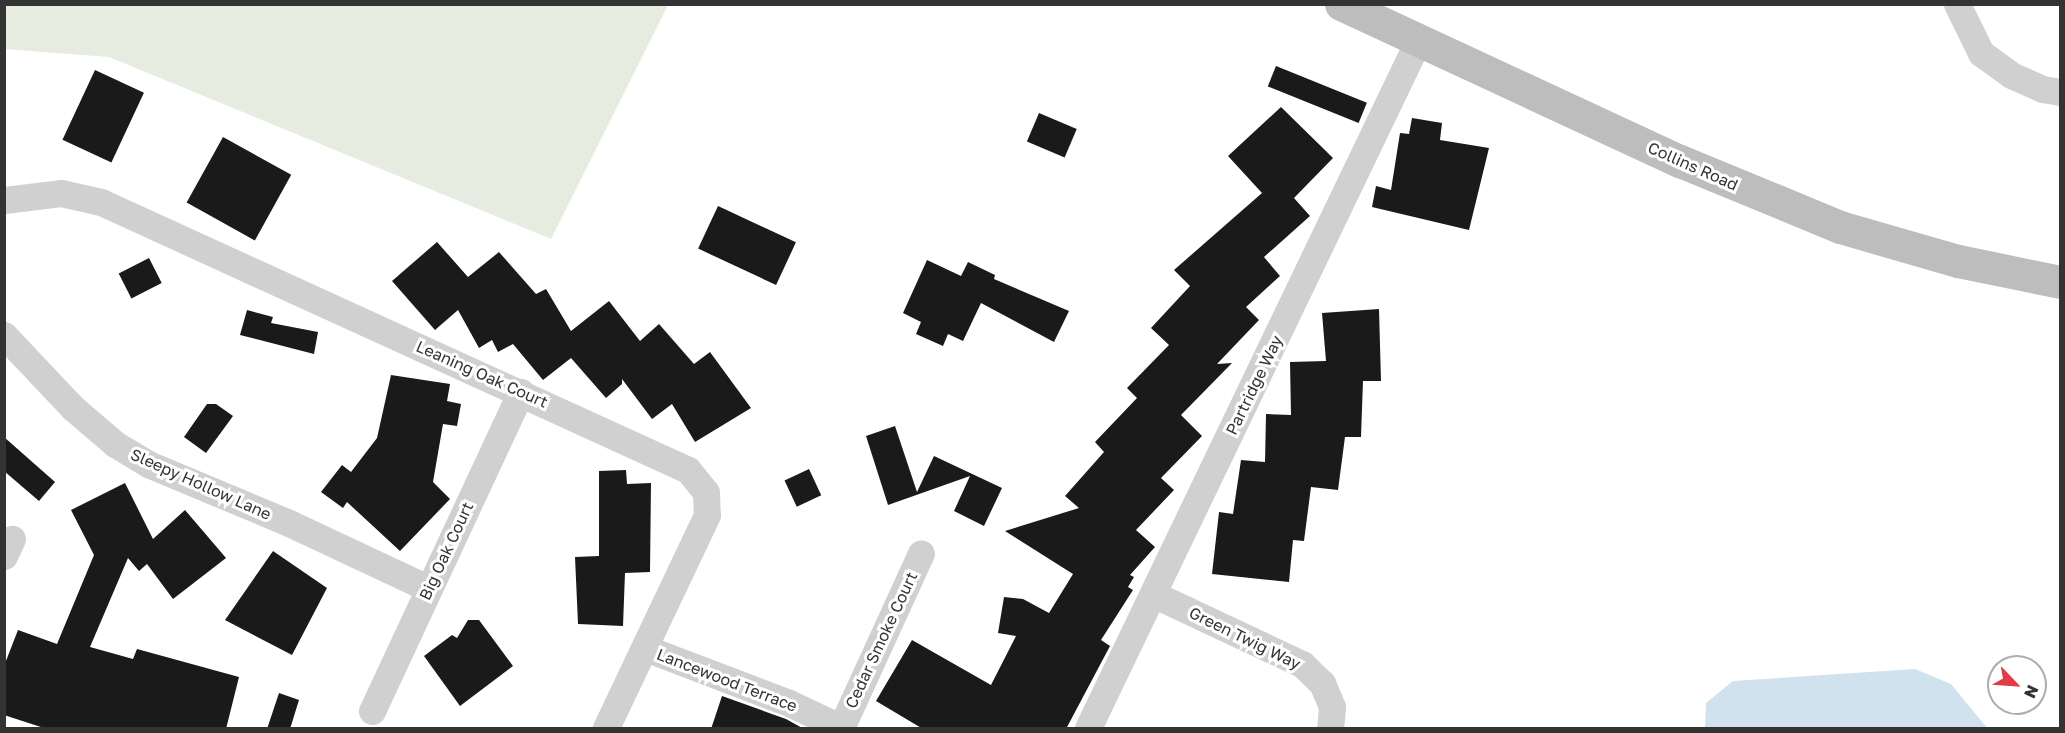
<!DOCTYPE html>
<html>
<head>
<meta charset="utf-8">
<style>
	body { margin:0 }
	#map { position:relative; width:2065px; height:733px; overflow:hidden; background:#fff; font-family:"Golos Text",sans-serif }
	div>[style] { position:absolute }
	.green>* { inset:0; background:#e6ecdf }
	.water>* { inset:0; background:#cfe2ee }
	.building>* { inset:0; background:#1a1a1a; transform-origin:0 0 }
	.street>* { height:27px; margin:-13.5px; padding:0 13.5px; transform-origin:13.5px; border-radius:13.5px; background:#d0d0d0 }
	.secondary>* { height:33px; margin:-16.5px; padding:0 16.5px; transform-origin:16.5px; border-radius:16.5px; background:#bdbdbd }
	span { translate:-50% -50%; white-space:nowrap; text-align:center; line-height:1.15; -webkit-text-stroke:6px #fff; paint-order:stroke }
	.street-label { font-size:16px; color:#333 }
	.frame { position:absolute; inset:0; border:6px solid #333; pointer-events:none }
	.north { position:absolute; left:1987px; top:655px; width:60px; height:60px; box-sizing:border-box; background:#fff; border:2px solid #adadad; border-radius:50%; rotate:115deg; font-size:16px; font-weight:700; line-height:24px; text-align:center; color:#333 }
	.north::after { content:''; display:block; margin:auto; width:21px; height:27px; background:#e63946; clip-path:polygon(50% 0,100% 100%,50% 72%,0 100%) }
</style>
</head>
<body>
<div id="map">
	<div class="green">
		<i style="clip-path:polygon(4px 5px,5px 4px,668px 5px,551px 239px,109px 57px,5px 49px)"></i>
	</div>
	<div class="water">
		<i style="clip-path:polygon(1915px 669px,1951px 684px,1987px 728px,1705px 728px,1706px 703px,1733px 681px)"></i>
	</div>
	<div class="building">
		<i style="left:1276px;top:66px;width:98px;height:22px;rotate:22deg"></i>
		<i style="left:95px;top:70px;width:54px;height:77px;rotate:25deg"></i>
		<i style="clip-path:polygon(1281px 107px,1333px 158px,1294px 198px,1310px 216px,1264px 257px,1280px 276px,1246px 307px,1259px 320px,1217px 364px,1232px 363px,1181px 415px,1202px 436px,1161px 478px,1174px 490px,1136px 530px,1155px 547px,1130px 575px,1134px 577px,1128px 587px,1133px 590px,1101px 640px,1110px 646px,1066px 729px,923px 729px,876px 701px,912px 640px,991px 685px,1016px 636px,998px 633px,1004px 597px,1023px 599px,1049px 613px,1073px 574px,1005px 531px,1079px 508px,1065px 496px,1104px 452px,1095px 442px,1137px 398px,1127px 388px,1169px 345px,1151px 328px,1190px 286px,1174px 270px,1262px 193px,1228px 156px)"></i>
		<i style="left:1039px;top:113px;width:41px;height:31px;rotate:23deg"></i>
		<i style="clip-path:polygon(1412px 118px,1442px 123px,1440px 140px,1489px 148px,1469px 230px,1372px 207px,1376px 186px,1391px 190px,1400px 133px,1409px 134px)"></i>
		<i style="left:223px;top:137px;width:78px;height:75px;rotate:29deg"></i>
		<i style="left:718px;top:206px;width:86px;height:47px;rotate:25deg"></i>
		<i style="clip-path:polygon(437px 242px,468px 277px,499px 252px,536px 294px,546px 289px,571px 331px,609px 301px,640px 341px,659px 324px,694px 364px,710px 352px,751px 408px,695px 442px,672px 404px,652px 419px,622px 379px,622px 384px,606px 398px,571px 358px,543px 380px,513px 344px,498px 352px,492px 340px,479px 348px,458px 310px,435px 330px,392px 281px)"></i>
		<i style="left:149px;top:258px;width:28px;height:34px;rotate:63deg"></i>
		<i style="clip-path:polygon(927px 260px,961px 276px,968px 262px,995px 275px,994px 279px,1069px 311px,1054px 342px,981px 303px,963px 341px,948px 334px,943px 346px,916px 334px,921px 322px,903px 313px)"></i>
		<i style="clip-path:polygon(1379px 309px,1381px 381px,1363px 381px,1361px 437px,1345px 437px,1338px 490px,1311px 487px,1304px 541px,1293px 540px,1289px 582px,1212px 574px,1219px 512px,1233px 514px,1241px 460px,1265px 462px,1266px 414px,1291px 415px,1290px 362px,1326px 361px,1322px 313px)"></i>
		<i style="clip-path:polygon(247px 310px,273px 317px,271px 323px,318px 332px,314px 354px,240px 335px)"></i>
		<i style="clip-path:polygon(391px 375px,450px 384px,447px 401px,461px 404px,457px 426px,443px 424px,433px 482px,450px 499px,400px 551px,347px 502px,343px 508px,321px 492px,342px 465px,351px 472px,377px 438px)"></i>
		<i style="clip-path:polygon(207px 404px,216px 404px,233px 416px,206px 453px,184px 437px)"></i>
		<i style="clip-path:polygon(895px 426px,917px 492px,934px 456px,1002px 488px,984px 526px,954px 511px,970px 476px,888px 505px,866px 436px)"></i>
		<i style="clip-path:polygon(4px 437px,55px 482px,39px 501px,4px 471px)"></i>
		<i style="left:809px;top:469px;width:29px;height:27px;rotate:65deg"></i>
		<i style="clip-path:polygon(626px 470px,627px 484px,651px 483px,650px 572px,625px 573px,623px 626px,578px 624px,575px 557px,599px 556px,599px 471px)"></i>
		<i style="clip-path:polygon(125px 483px,153px 539px,185px 510px,226px 558px,173px 599px,147px 564px,139px 571px,128px 558px,90px 647px,133px 659px,137px 649px,239px 677px,226px 729px,47px 729px,4px 715px,4px 666px,18px 630px,57px 644px,94px 555px,71px 510px)"></i>
		<i style="clip-path:polygon(273px 551px,327px 588px,292px 655px,225px 620px)"></i>
		<i style="clip-path:polygon(468px 620px,479px 620px,513px 666px,460px 706px,424px 656px,452px 635px,457px 638px)"></i>
		<i style="clip-path:polygon(279px 693px,299px 700px,290px 729px,267px 729px)"></i>
		<i style="clip-path:polygon(722px 696px,786px 719px,804px 729px,711px 729px)"></i>
	</div>
	<div class="street">
		<i style="left:1957px;top:4px;width:55px;rotate:63.9deg"></i>
		<i style="left:1981px;top:53px;width:37px;rotate:36deg"></i>
		<i style="left:2011px;top:75px;width:35px;rotate:24deg"></i>
		<i style="left:2043px;top:89px;width:17px;rotate:10deg"></i>
		<i style="left:4px;top:200px;width:57px;rotate:-7deg"></i>
		<i style="left:61px;top:193px;width:41px;rotate:12.7deg"></i>
		<i style="left:101px;top:202px;width:645px;rotate:24.54deg"></i>
		<i style="left:688px;top:470px;width:28px;rotate:51deg"></i>
		<i style="left:706px;top:492px;width:23px;rotate:88deg"></i>
		<i style="left:707px;top:515px;width:236px;rotate:115.4deg"></i>
		<i style="left:4px;top:335px;width:100px;rotate:46.6deg"></i>
		<i style="left:73px;top:408px;width:55px;rotate:40.6deg"></i>
		<i style="left:115px;top:444px;width:39px;rotate:31deg"></i>
		<i style="left:148px;top:464px;width:153px;rotate:22.7deg"></i>
		<i style="left:289px;top:523px;width:153px;rotate:25.1deg"></i>
		<i style="left:4px;top:556px;width:19px;rotate:-65deg"></i>
		<i style="left:1153px;top:594px;width:165px;rotate:25.2deg"></i>
		<i style="left:1302px;top:664px;width:28px;rotate:44deg"></i>
		<i style="left:1322px;top:683px;width:26px;rotate:67deg"></i>
		<i style="left:1332px;top:707px;width:21px;rotate:95deg"></i>
		<i style="left:645px;top:648px;width:154px;rotate:20.9deg"></i>
		<i style="left:789px;top:703px;width:59px;rotate:25.3deg"></i>
		<i style="left:372px;top:711px;width:352px;rotate:-65deg"></i>
		<i style="left:841px;top:728px;width:192px;rotate:-65.4deg"></i>
		<i style="left:1088px;top:728px;width:762px;rotate:-64.34deg"></i>
	</div>
	<div class="secondary">
		<i style="left:1341px;top:4px;width:374px;rotate:24.9deg"></i>
		<i style="left:1680px;top:161px;width:173px;rotate:22.4deg"></i>
		<i style="left:1840px;top:227px;width:123px;rotate:16.1deg"></i>
		<i style="left:1958px;top:261px;width:104px;rotate:11.6deg"></i>
	</div>
	<div class="street-label">
		<span style="left:1693px;top:166px;rotate:24deg">Collins Road</span>
		<span style="left:482px;top:374px;rotate:24deg">Leaning Oak Court</span>
		<span style="left:1254px;top:385px;rotate:-64deg">Partridge Way</span>
		<span style="left:201px;top:484px;rotate:24deg">Sleepy Hollow Lane</span>
		<span style="left:446px;top:551px;rotate:-65deg">Big Oak Court</span>
		<span style="left:1245px;top:638px;rotate:26deg">Green Twig Way</span>
		<span style="left:881px;top:640px;rotate:-65deg">Cedar Smoke Court</span>
		<span style="left:727px;top:680px;rotate:21deg">Lancewood Terrace</span>
	</div>
	<div class="frame"></div>
	<div class="north">N</div>
</div>
</body>
</html>
